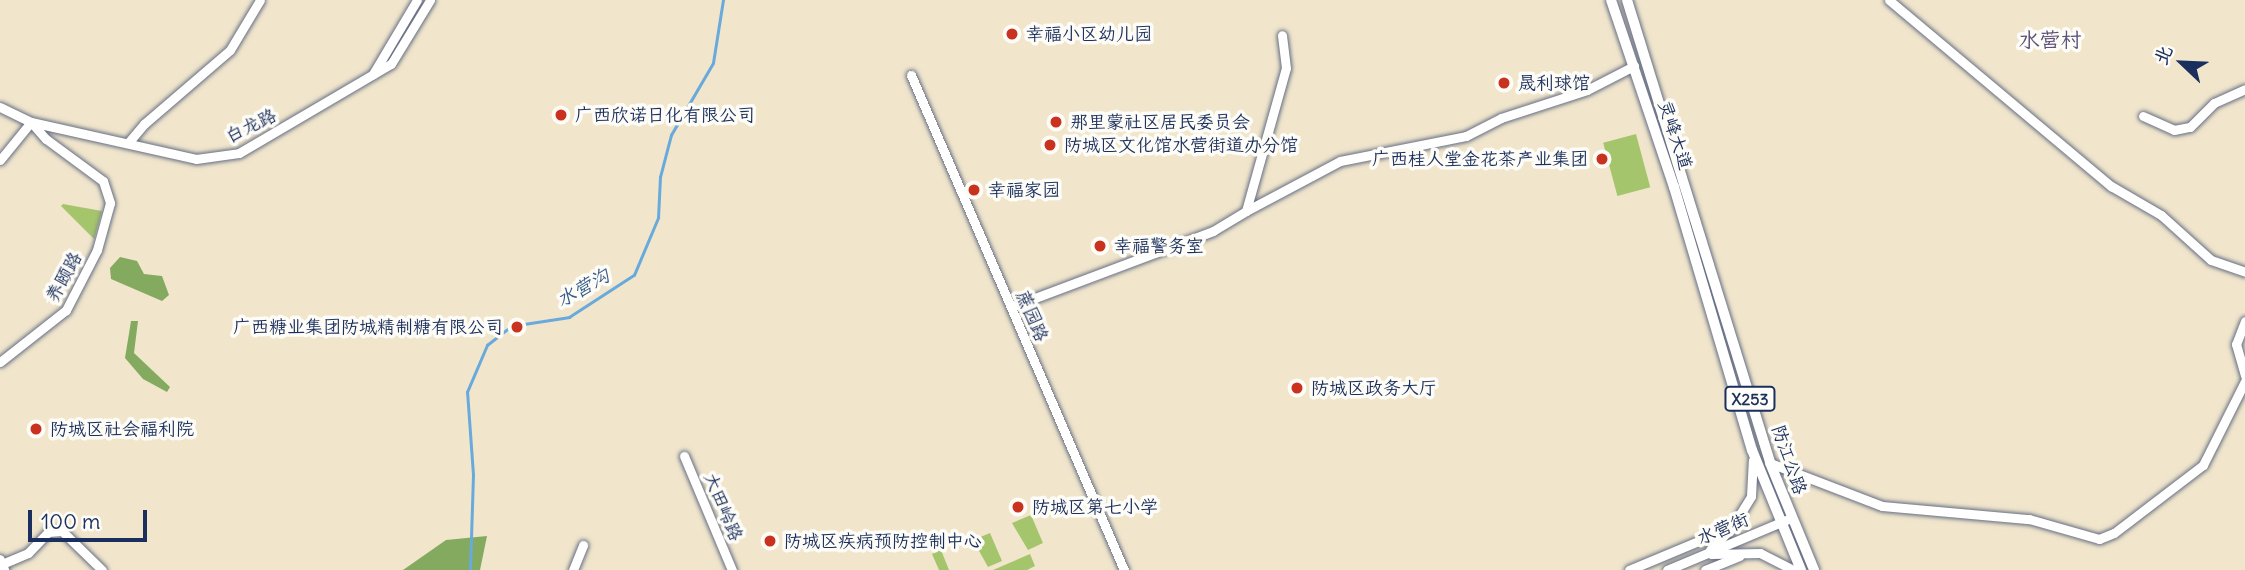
<!DOCTYPE html>
<html>
<head>
<meta charset="utf-8">
<style>
  body { margin:0 }
  #map { position:relative; width:2245px; height:570px; overflow:hidden; background:#f1e6cc; font-family:Delius,"LXGW WenKai TC",sans-serif }
  div>[style] { position:absolute }
  .green>* { inset:0; background:#a5c56d; transform-origin:0 0 }
  .forest>* { inset:0; background:#84aa60 }
  .stream>* { height:2.5px; margin:-1.25px; padding:0 1.25px; transform-origin:1.25px; border-radius:1.25px; background:#69aadd }
  .roads { filter:drop-shadow(0 0 2px #666f84) drop-shadow(0 0 2px #666f84) }
  .minor>* { height:9px; margin:-4.5px; padding:0 4.5px; transform-origin:4.5px; border-radius:4.5px; background:#fff }
  .major>* { height:10px; margin:-5px; padding:0 5px; transform-origin:5px; border-radius:5px; background:#fff }
  .dots>* { width:19px; height:19px; translate:-50% -50%; box-sizing:border-box; border:4px solid #fdfcf7; border-radius:50% }
  span { translate:-50% -50%; white-space:nowrap; text-align:center; line-height:1.15; -webkit-text-stroke:7px #fdfcf7; paint-order:stroke }
  .shield-label span { padding:2px 5px; background:#fdfcf7; border:2px solid; border-radius:5px; -webkit-text-stroke-width:0 }
  .shield-label { font-size:16px; color:#1b2f5e; font-weight:700 }
  .poi-label { font-size:18px; color:#1b2f5e }
  .left { translate:0 -50%; text-align:left }
  .right { translate:-100% -50%; text-align:right }
  .street-label { font-size:18px; color:#1b2f5e }
  .water-label { font-size:19px; color:#365a8a; font-style:italic }
  .quarter-label { font-size:21px; color:#5d5079 }
  .north { position:absolute; left:2147px; top:28px; width:70px; height:70px; -webkit-text-stroke:5px #fdfcf7; paint-order:stroke; rotate:293deg; font-size:19px; font-weight:700; line-height:28px; text-align:center; color:#1b2f5e }
  .north::after { content:''; display:block; margin:auto; width:24px; height:32px; background:#1b2f5e; clip-path:polygon(50% 0,100% 100%,50% 72%,0 100%) }
  .scale { position:absolute; left:28px; top:510px; width:119px; height:32px; box-sizing:border-box; border:4px solid #1b2f5e; border-top:0; padding-left:9px; font-size:21px; line-height:24px; white-space:nowrap; color:#1b2f5e; -webkit-text-stroke:5px #fdfcf7; paint-order:stroke }
</style>
</head>
<body>
<div id="map">
  <div class="green">
    <i style="left:1636px;top:134px;width:55px;height:34px;rotate:75deg"></i>
    <i style="clip-path:polygon(63px 204px,102px 211px,94px 239px,61px 206px)"></i>
    <i style="clip-path:polygon(1031px 515px,1043px 543px,1028px 550px,1012px 523px)"></i>
    <i style="clip-path:polygon(990px 533px,1002px 561px,988px 567px,973px 540px)"></i>
    <i style="clip-path:polygon(941px 550px,949px 570px,939px 570px,932px 554px)"></i>
    <i style="clip-path:polygon(1030px 554px,1035px 566px,1027px 570px,993px 570px)"></i>
  </div>
  <div class="forest">
    <i style="clip-path:polygon(120px 257px,137px 261px,144px 274px,162px 276px,169px 295px,162px 301px,111px 279px,110px 268px)"></i>
    <i style="clip-path:polygon(131px 321px,138px 321px,134px 353px,170px 387px,167px 392px,143px 379px,125px 358px)"></i>
    <i style="clip-path:polygon(487px 536px,480px 570px,403px 570px,446px 540px)"></i>
  </div>
  <div class="stream">
    <i style="left:470px;top:570px;width:95px;rotate:-88.2deg"></i>
    <i style="left:473px;top:475px;width:83px;rotate:-94.1deg"></i>
    <i style="left:467px;top:392px;width:51px;rotate:-66.9deg"></i>
    <i style="left:487px;top:345px;width:31px;rotate:-38deg"></i>
    <i style="left:511px;top:326px;width:59px;rotate:-8.8deg"></i>
    <i style="left:569px;top:317px;width:77px;rotate:-32.9deg"></i>
    <i style="left:634px;top:275px;width:62px;rotate:-67.2deg"></i>
    <i style="left:658px;top:218px;width:41px;rotate:-87.2deg"></i>
    <i style="left:660px;top:177px;width:43px;rotate:-75.3deg"></i>
    <i style="left:671px;top:135px;width:83px;rotate:-59.7deg"></i>
    <i style="left:713px;top:63px;width:64px;rotate:-81deg"></i>
  </div>
  <div class="roads">
    <div class="minor">
      <i style="left:1889px;top:0;width:290px;rotate:40deg"></i>
      <i style="left:2111px;top:186px;width:58px;rotate:30.1deg"></i>
      <i style="left:2161px;top:215px;width:67px;rotate:42deg"></i>
      <i style="left:2211px;top:260px;width:36px;rotate:19deg"></i>
      <i style="left:373px;top:74px;width:86px;rotate:-59.3deg"></i>
      <i style="left:911px;top:75px;width:539px;rotate:66.72deg"></i>
      <i style="left:0;top:107px;width:34px;rotate:26deg"></i>
      <i style="left:31px;top:122px;width:169px;rotate:12.6deg"></i>
      <i style="left:196px;top:159px;width:43px;rotate:-7.9deg"></i>
      <i style="left:239px;top:153px;width:176px;rotate:-30.4deg"></i>
      <i style="left:391px;top:64px;width:75px;rotate:-58.6deg"></i>
      <i style="left:2143px;top:116px;width:34px;rotate:24deg"></i>
      <i style="left:2174px;top:130px;width:16px;rotate:-11deg"></i>
      <i style="left:2190px;top:127px;width:34px;rotate:-45deg"></i>
      <i style="left:2214px;top:103px;width:34px;rotate:-24deg"></i>
      <i style="left:128px;top:143px;width:25px;rotate:-50deg"></i>
      <i style="left:144px;top:124px;width:113px;rotate:-40.7deg"></i>
      <i style="left:230px;top:50px;width:58px;rotate:-59deg"></i>
      <i style="left:0;top:160px;width:49px;rotate:-50.8deg"></i>
      <i style="left:31px;top:122px;width:23px;rotate:49deg"></i>
      <i style="left:46px;top:139px;width:71px;rotate:36.4deg"></i>
      <i style="left:103px;top:181px;width:23px;rotate:72deg"></i>
      <i style="left:110px;top:203px;width:49px;rotate:105.5deg"></i>
      <i style="left:97px;top:250px;width:68px;rotate:117.3deg"></i>
      <i style="left:66px;top:310px;width:84px;rotate:141.8deg"></i>
      <i style="left:1246px;top:211px;width:106px;rotate:-28deg"></i>
      <i style="left:1340px;top:161px;width:128px;rotate:-11.2deg"></i>
      <i style="left:1466px;top:136px;width:39px;rotate:-27deg"></i>
      <i style="left:1501px;top:118px;width:90px;rotate:-18deg"></i>
      <i style="left:1587px;top:90px;width:53px;rotate:-27.1deg"></i>
      <i style="left:1011px;top:307px;width:216px;rotate:-20.6deg"></i>
      <i style="left:1213px;top:231px;width:39px;rotate:-31deg"></i>
      <i style="left:1246px;top:211px;width:148px;rotate:-74.4deg"></i>
      <i style="left:1286px;top:68px;width:33px;rotate:-97deg"></i>
      <i style="left:2245px;top:321px;width:25px;rotate:111deg"></i>
      <i style="left:2236px;top:344px;width:33px;rotate:74deg"></i>
      <i style="left:684px;top:456px;width:124px;rotate:67.2deg"></i>
      <i style="left:1770px;top:463px;width:120px;rotate:21deg"></i>
      <i style="left:1882px;top:506px;width:148px;rotate:5.1deg"></i>
      <i style="left:2029px;top:519px;width:73px;rotate:15.9deg"></i>
      <i style="left:2099px;top:539px;width:16px;rotate:-22deg"></i>
      <i style="left:2114px;top:533px;width:112px;rotate:-37.4deg"></i>
      <i style="left:2203px;top:465px;width:94px;rotate:-63.4deg"></i>
      <i style="left:1710px;top:550px;width:32px;rotate:-46deg"></i>
      <i style="left:1732px;top:527px;width:36px;rotate:-58deg"></i>
      <i style="left:1751px;top:496px;width:36px;rotate:-87deg"></i>
      <i style="left:1711px;top:554px;width:49px;rotate:-1.2deg"></i>
      <i style="left:1760px;top:553px;width:38px;rotate:27deg"></i>
      <i style="left:2px;top:564px;width:28px;rotate:-23deg"></i>
      <i style="left:28px;top:553px;width:29px;rotate:-46deg"></i>
      <i style="left:48px;top:532px;width:14px;rotate:-4deg"></i>
      <i style="left:62px;top:531px;width:56px;rotate:44.3deg"></i>
      <i style="left:573px;top:570px;width:27px;rotate:-68deg"></i>
      <i style="left:1629px;top:570px;width:106px;rotate:-22.7deg"></i>
      <i style="left:1667px;top:570px;width:134px;rotate:-22.8deg"></i>
      <i style="left:1705px;top:570px;width:37px;rotate:-22deg"></i>
    </div>
    <div class="major">
      <i style="left:1611px;top:0;width:197px;rotate:71.4deg"></i>
      <i style="left:1674px;top:187px;width:274px;rotate:73.5deg"></i>
      <i style="left:1752px;top:450px;width:130px;rotate:67.8deg"></i>
      <i style="left:1627px;top:0;width:485px;rotate:72.8deg"></i>
      <i style="left:1770px;top:463px;width:116px;rotate:67.6deg"></i>
      <i style="left:0;top:560px;width:11px;rotate:68deg"></i>
    </div>
  </div>
  <div class="dots">
    <i style="left:1012px;top:34px;background:#c8321e"></i>
    <i style="left:1504px;top:83px;background:#c8321e"></i>
    <i style="left:561px;top:115px;background:#c8321e"></i>
    <i style="left:1056px;top:122px;background:#c8321e"></i>
    <i style="left:1050px;top:145px;background:#c8321e"></i>
    <i style="left:1602px;top:159px;background:#c8321e"></i>
    <i style="left:974px;top:190px;background:#c8321e"></i>
    <i style="left:1100px;top:246px;background:#c8321e"></i>
    <i style="left:517px;top:327px;background:#c8321e"></i>
    <i style="left:1297px;top:388px;background:#c8321e"></i>
    <i style="left:36px;top:429px;background:#c8321e"></i>
    <i style="left:1018px;top:507px;background:#c8321e"></i>
    <i style="left:770px;top:541px;background:#c8321e"></i>
  </div>
  <div class="shield-label">
    <span style="left:1750px;top:399px">X253</span>
  </div>
  <div class="poi-label">
    <span class="left" style="left:1026px;top:34px">幸福小区幼儿园</span>
    <span class="left" style="left:1518px;top:83px">晟利球馆</span>
    <span class="left" style="left:575px;top:115px">广西欣诺日化有限公司</span>
    <span class="left" style="left:1070px;top:122px">那里蒙社区居民委员会</span>
    <span class="left" style="left:1064px;top:145px">防城区文化馆水营街道办分馆</span>
    <span class="right" style="left:1588px;top:159px">广西桂人堂金花茶产业集团</span>
    <span class="left" style="left:988px;top:190px">幸福家园</span>
    <span class="left" style="left:1114px;top:246px">幸福警务室</span>
    <span class="right" style="left:503px;top:327px">广西糖业集团防城精制糖有限公司</span>
    <span class="left" style="left:1311px;top:388px">防城区政务大厅</span>
    <span class="left" style="left:50px;top:429px">防城区社会福利院</span>
    <span class="left" style="left:1032px;top:507px">防城区第七小学</span>
    <span class="left" style="left:784px;top:541px">防城区疾病预防控制中心</span>
  </div>
  <div class="street-label">
    <span style="left:251px;top:126px;rotate:-26deg">白龙路</span>
    <span style="left:1675px;top:135px;rotate:72deg">灵峰大道</span>
    <span style="left:64px;top:277px;rotate:-61deg">养颐路</span>
    <span style="left:1032px;top:316px;rotate:67deg">蔗园路</span>
    <span style="left:1789px;top:460px;rotate:71deg">防江公路</span>
    <span style="left:723px;top:507px;rotate:67deg">大田岭路</span>
    <span style="left:1723px;top:529px;rotate:-23deg">水营街</span>
  </div>
  <div class="water-label">
    <span style="left:583px;top:288px;rotate:-29deg">水营沟</span>
  </div>
  <div class="quarter-label">
    <span style="left:2050px;top:40px">水营村</span>
  </div>
  <div class="north">北</div>
  <div class="scale">100 m</div>
</div>
</body>
</html>
